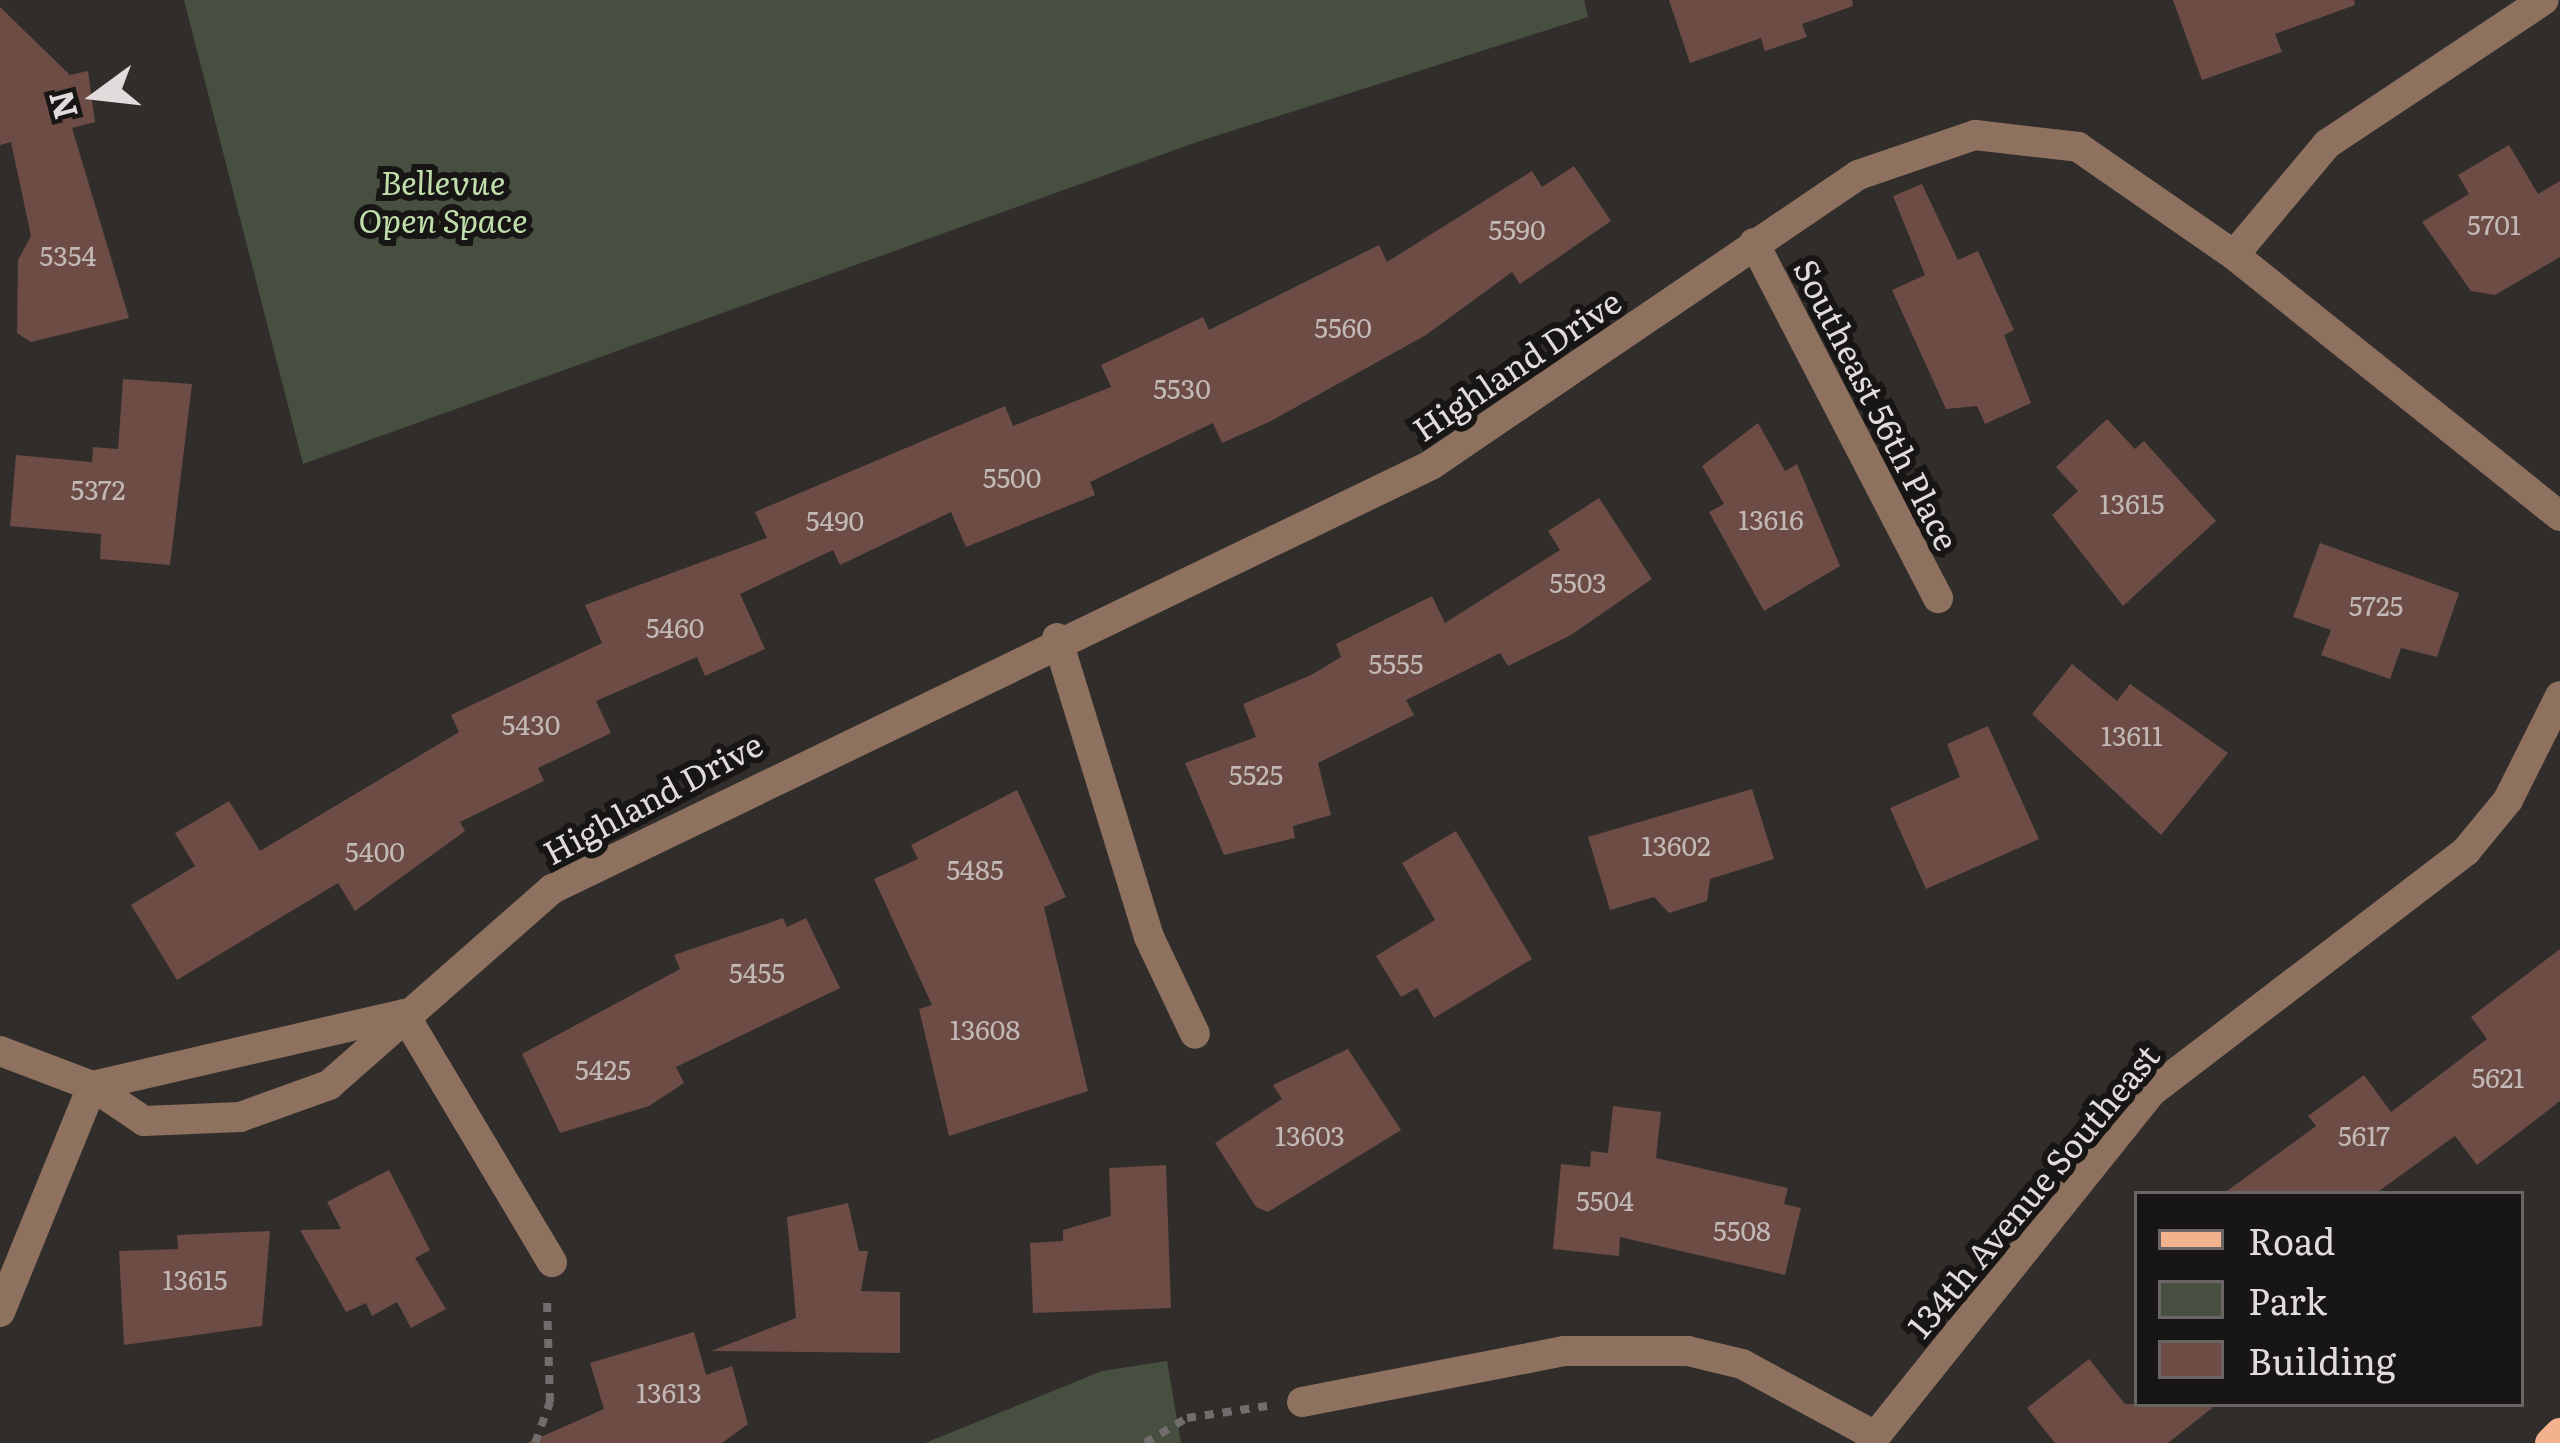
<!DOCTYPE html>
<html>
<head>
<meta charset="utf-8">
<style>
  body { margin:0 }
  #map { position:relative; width:2560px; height:1443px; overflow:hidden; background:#312d2b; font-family:Literata,serif }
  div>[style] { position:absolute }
  .green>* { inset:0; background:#464f40 }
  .building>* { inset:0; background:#6c4c45 }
  .path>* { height:8px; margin-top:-4px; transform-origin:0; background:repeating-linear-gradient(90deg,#716d6c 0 9px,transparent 0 18px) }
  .minor>* { height:30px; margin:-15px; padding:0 15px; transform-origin:15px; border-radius:15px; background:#8f715f }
  .major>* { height:30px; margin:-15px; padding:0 15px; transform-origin:15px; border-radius:15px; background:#f1b28d }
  span { translate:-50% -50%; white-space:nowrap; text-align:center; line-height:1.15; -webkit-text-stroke:12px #181615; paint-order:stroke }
  .number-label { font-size:27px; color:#c2b8b6 }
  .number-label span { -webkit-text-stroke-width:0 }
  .park-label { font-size:33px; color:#c0deab; font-style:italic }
  .street-label { font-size:33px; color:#dfdcdb }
  .legend { position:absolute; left:2134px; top:1191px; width:390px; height:216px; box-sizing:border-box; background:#181615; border:3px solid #686564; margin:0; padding:15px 21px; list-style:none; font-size:36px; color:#dfdcdb }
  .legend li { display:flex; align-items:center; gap:24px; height:60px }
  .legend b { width:60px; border:3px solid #686564 }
  .north { position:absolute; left:36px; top:36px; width:120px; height:120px; -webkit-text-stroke:9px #181615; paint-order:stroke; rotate:255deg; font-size:33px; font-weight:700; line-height:48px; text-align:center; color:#dfdcdb }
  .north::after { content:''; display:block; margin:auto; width:42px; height:54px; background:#dfdcdb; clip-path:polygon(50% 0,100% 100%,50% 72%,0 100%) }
</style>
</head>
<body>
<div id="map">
  <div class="green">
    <i style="clip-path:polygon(184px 0,1584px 0,1588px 17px,1197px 142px,303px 464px)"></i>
    <i style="clip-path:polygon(1167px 1361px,1181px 1443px,925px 1443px,1102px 1371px)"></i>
  </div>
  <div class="building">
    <i style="clip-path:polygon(1669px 0,1852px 0,1853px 6px,1802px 24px,1807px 37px,1765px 51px,1761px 38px,1690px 63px)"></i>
    <i style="clip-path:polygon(2173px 0,2354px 0,2355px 5px,2275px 34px,2282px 52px,2202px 80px)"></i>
    <i style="clip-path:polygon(0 7px,70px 75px,88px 71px,95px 122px,72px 128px,129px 318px,31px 342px,17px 333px,18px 260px,31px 236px,11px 142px,0 145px)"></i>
    <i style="clip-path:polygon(2509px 145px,2538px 194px,2560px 181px,2560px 257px,2495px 295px,2471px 291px,2422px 222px,2469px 194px,2458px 175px)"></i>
    <i style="clip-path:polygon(1574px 166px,1611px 221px,1520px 284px,1512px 272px,1426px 335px,1269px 422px,1222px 443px,1213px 423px,1090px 482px,1095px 495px,966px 547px,951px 512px,840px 565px,833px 550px,740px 594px,765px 649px,705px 676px,697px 657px,596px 701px,611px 733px,538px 768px,544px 781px,460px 822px,465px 831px,355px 911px,338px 883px,177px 980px,131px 905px,195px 866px,175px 833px,229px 801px,260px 851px,459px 732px,451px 715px,602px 643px,585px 605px,767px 538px,755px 512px,1005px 406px,1013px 426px,1111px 387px,1101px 365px,1203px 317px,1209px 330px,1379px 245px,1387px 262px,1532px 171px,1542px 187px)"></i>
    <i style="clip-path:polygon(1922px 184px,1958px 260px,1978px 251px,2014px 330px,2004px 335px,2031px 403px,1985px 424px,1977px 406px,1946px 409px,1892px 290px,1925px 275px,1893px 196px)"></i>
    <i style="clip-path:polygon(123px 379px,192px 384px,170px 565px,100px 559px,101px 534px,10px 526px,16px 455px,92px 462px,93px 447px,118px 449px)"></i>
    <i style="clip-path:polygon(2107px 419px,2135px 449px,2144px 441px,2216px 521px,2123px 606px,2052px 515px,2078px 491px,2056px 467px)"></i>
    <i style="clip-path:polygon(1758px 423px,1785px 471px,1797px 464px,1840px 566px,1764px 611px,1709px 512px,1724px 504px,1702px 466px)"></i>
    <i style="clip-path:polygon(1599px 498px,1652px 579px,1571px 635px,1508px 666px,1500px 653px,1406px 700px,1414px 715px,1318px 763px,1331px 815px,1293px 826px,1295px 838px,1224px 855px,1185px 763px,1256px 737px,1243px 704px,1311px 675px,1341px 657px,1336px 644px,1432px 596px,1445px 623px,1560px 550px,1548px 531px)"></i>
    <i style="clip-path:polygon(2320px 543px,2459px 593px,2437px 657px,2401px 648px,2390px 679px,2321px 655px,2331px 630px,2293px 617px)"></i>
    <i style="clip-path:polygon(2072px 664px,2117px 701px,2130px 684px,2228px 753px,2161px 835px,2032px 714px)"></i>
    <i style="clip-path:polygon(1988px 726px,2039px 839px,1926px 889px,1890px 808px,1960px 777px,1947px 744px)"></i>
    <i style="clip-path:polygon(1752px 789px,1774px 859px,1710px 879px,1707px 901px,1669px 913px,1654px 897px,1610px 910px,1588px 837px)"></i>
    <i style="clip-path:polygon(1017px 790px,1066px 897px,1044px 907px,1088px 1091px,949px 1136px,919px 1009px,932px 1005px,874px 879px,918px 859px,911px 845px)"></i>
    <i style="clip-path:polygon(1456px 831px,1532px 959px,1434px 1018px,1417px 988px,1401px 997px,1376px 956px,1435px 920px,1402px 863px)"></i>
    <i style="clip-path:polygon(783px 918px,787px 927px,806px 918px,840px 988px,676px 1067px,684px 1083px,649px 1106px,560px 1133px,522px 1054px,680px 969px,674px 955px)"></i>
    <i style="clip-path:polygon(2560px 949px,2560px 1101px,2477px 1165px,2455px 1136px,2375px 1194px,2223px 1194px,2316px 1126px,2308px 1116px,2364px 1075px,2391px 1112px,2487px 1039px,2471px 1017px)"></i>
    <i style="clip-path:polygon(1348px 1049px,1401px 1130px,1268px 1212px,1256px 1207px,1215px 1143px,1282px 1099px,1273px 1085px)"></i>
    <i style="clip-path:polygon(1613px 1106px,1661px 1112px,1656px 1158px,1788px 1188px,1784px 1204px,1801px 1208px,1785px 1275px,1620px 1237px,1619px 1256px,1553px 1249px,1561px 1164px,1590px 1167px,1591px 1151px,1608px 1153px)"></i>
    <i style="clip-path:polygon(1166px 1165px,1171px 1308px,1033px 1313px,1030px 1243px,1063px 1241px,1063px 1230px,1111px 1216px,1109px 1168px)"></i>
    <i style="clip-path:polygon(389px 1170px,430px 1250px,415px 1258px,446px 1309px,411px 1328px,397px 1302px,372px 1316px,366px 1303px,346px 1312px,300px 1230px,341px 1229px,327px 1202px)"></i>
    <i style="clip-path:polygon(848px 1203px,859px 1251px,868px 1251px,861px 1291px,900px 1292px,900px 1353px,711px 1351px,796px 1318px,787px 1217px)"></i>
    <i style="clip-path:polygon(270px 1231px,262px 1326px,124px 1345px,119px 1251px,178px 1249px,177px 1235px)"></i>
    <i style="clip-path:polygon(694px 1332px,706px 1375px,732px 1366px,748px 1424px,722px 1443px,527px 1443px,604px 1409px,590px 1363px)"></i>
    <i style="clip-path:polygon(2089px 1359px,2125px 1404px,2217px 1404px,2168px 1443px,2055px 1443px,2027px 1408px)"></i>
  </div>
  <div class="path">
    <i style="left:535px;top:1443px;width:44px;rotate:-69.9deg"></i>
    <i style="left:550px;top:1402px;width:104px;rotate:-91.7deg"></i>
    <i style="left:1145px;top:1443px;width:49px;rotate:-30.8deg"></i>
    <i style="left:1187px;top:1418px;width:81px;rotate:-8.5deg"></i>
  </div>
  <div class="minor">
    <i style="left:1754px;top:243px;width:400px;rotate:62.6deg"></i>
    <i style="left:2234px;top:255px;width:145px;rotate:-50deg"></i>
    <i style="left:2327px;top:144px;width:260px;rotate:-33.6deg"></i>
    <i style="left:1057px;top:638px;width:313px;rotate:72.9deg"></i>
    <i style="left:1149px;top:937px;width:107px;rotate:64.6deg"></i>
    <i style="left:404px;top:1014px;width:289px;rotate:59.2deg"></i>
    <i style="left:0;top:1051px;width:98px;rotate:20.8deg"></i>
    <i style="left:92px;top:1086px;width:63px;rotate:33.9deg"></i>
    <i style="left:144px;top:1121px;width:96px;rotate:-2.4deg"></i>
    <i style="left:240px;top:1117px;width:95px;rotate:-19.8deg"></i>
    <i style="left:329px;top:1085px;width:297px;rotate:-41.3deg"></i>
    <i style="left:552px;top:889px;width:976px;rotate:-25.75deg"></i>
    <i style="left:1431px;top:465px;width:516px;rotate:-34.18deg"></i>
    <i style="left:1858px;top:175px;width:124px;rotate:-18.9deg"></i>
    <i style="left:1975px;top:135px;width:104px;rotate:6.6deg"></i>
    <i style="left:2078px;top:147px;width:190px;rotate:34.7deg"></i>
    <i style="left:2234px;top:255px;width:418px;rotate:38.7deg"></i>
    <i style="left:92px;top:1086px;width:320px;rotate:-13deg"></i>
    <i style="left:0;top:1312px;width:244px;rotate:-67.8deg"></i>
    <i style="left:1302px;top:1402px;width:267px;rotate:-11deg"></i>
    <i style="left:1564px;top:1351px;width:124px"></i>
    <i style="left:1688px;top:1351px;width:56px;rotate:13.5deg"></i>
    <i style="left:1742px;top:1364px;width:151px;rotate:28.4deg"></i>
    <i style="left:1870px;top:1443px;width:450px;rotate:-51.3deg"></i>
    <i style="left:2151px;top:1092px;width:397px;rotate:-37.4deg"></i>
    <i style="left:2466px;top:851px;width:66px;rotate:-50.5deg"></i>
    <i style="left:2508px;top:800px;width:116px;rotate:-63.4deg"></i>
  </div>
  <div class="major">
    <i style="left:2550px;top:1443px;width:14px;rotate:-45deg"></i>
  </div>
  <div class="number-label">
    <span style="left:2494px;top:224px">5701</span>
    <span style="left:1517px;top:229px">5590</span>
    <span style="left:68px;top:255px">5354</span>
    <span style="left:1343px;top:327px">5560</span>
    <span style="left:1182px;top:388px">5530</span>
    <span style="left:1012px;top:477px">5500</span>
    <span style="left:98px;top:489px">5372</span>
    <span style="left:2132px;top:503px">13615</span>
    <span style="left:1771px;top:519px">13616</span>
    <span style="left:835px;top:520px">5490</span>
    <span style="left:1578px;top:582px">5503</span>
    <span style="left:2376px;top:605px">5725</span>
    <span style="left:675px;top:627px">5460</span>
    <span style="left:1396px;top:663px">5555</span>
    <span style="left:531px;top:724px">5430</span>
    <span style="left:2132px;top:735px">13611</span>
    <span style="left:1256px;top:774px">5525</span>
    <span style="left:1676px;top:845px">13602</span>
    <span style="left:375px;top:851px">5400</span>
    <span style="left:975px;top:869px">5485</span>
    <span style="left:757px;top:972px">5455</span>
    <span style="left:985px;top:1029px">13608</span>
    <span style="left:603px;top:1069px">5425</span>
    <span style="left:2498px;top:1077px">5621</span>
    <span style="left:1310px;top:1135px">13603</span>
    <span style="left:2364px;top:1135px">5617</span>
    <span style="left:1605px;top:1200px">5504</span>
    <span style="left:1742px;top:1230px">5508</span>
    <span style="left:195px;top:1279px">13615</span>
    <span style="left:669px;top:1392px">13613</span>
  </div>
  <div class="park-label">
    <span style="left:443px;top:200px">Bellevue<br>Open Space</span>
  </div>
  <div class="street-label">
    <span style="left:1516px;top:364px;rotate:-34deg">Highland Drive</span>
    <span style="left:1878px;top:404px;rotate:63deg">Southeast 56th Place</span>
    <span style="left:652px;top:797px;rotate:-28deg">Highland Drive</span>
    <span style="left:2032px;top:1190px;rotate:-50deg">134th Avenue Southeast</span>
  </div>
  <ul class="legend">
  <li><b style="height:15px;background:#f1b28d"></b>Road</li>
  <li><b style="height:33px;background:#464f40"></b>Park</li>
  <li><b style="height:33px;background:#6c4c45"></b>Building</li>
  </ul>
  <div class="north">N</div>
</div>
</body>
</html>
